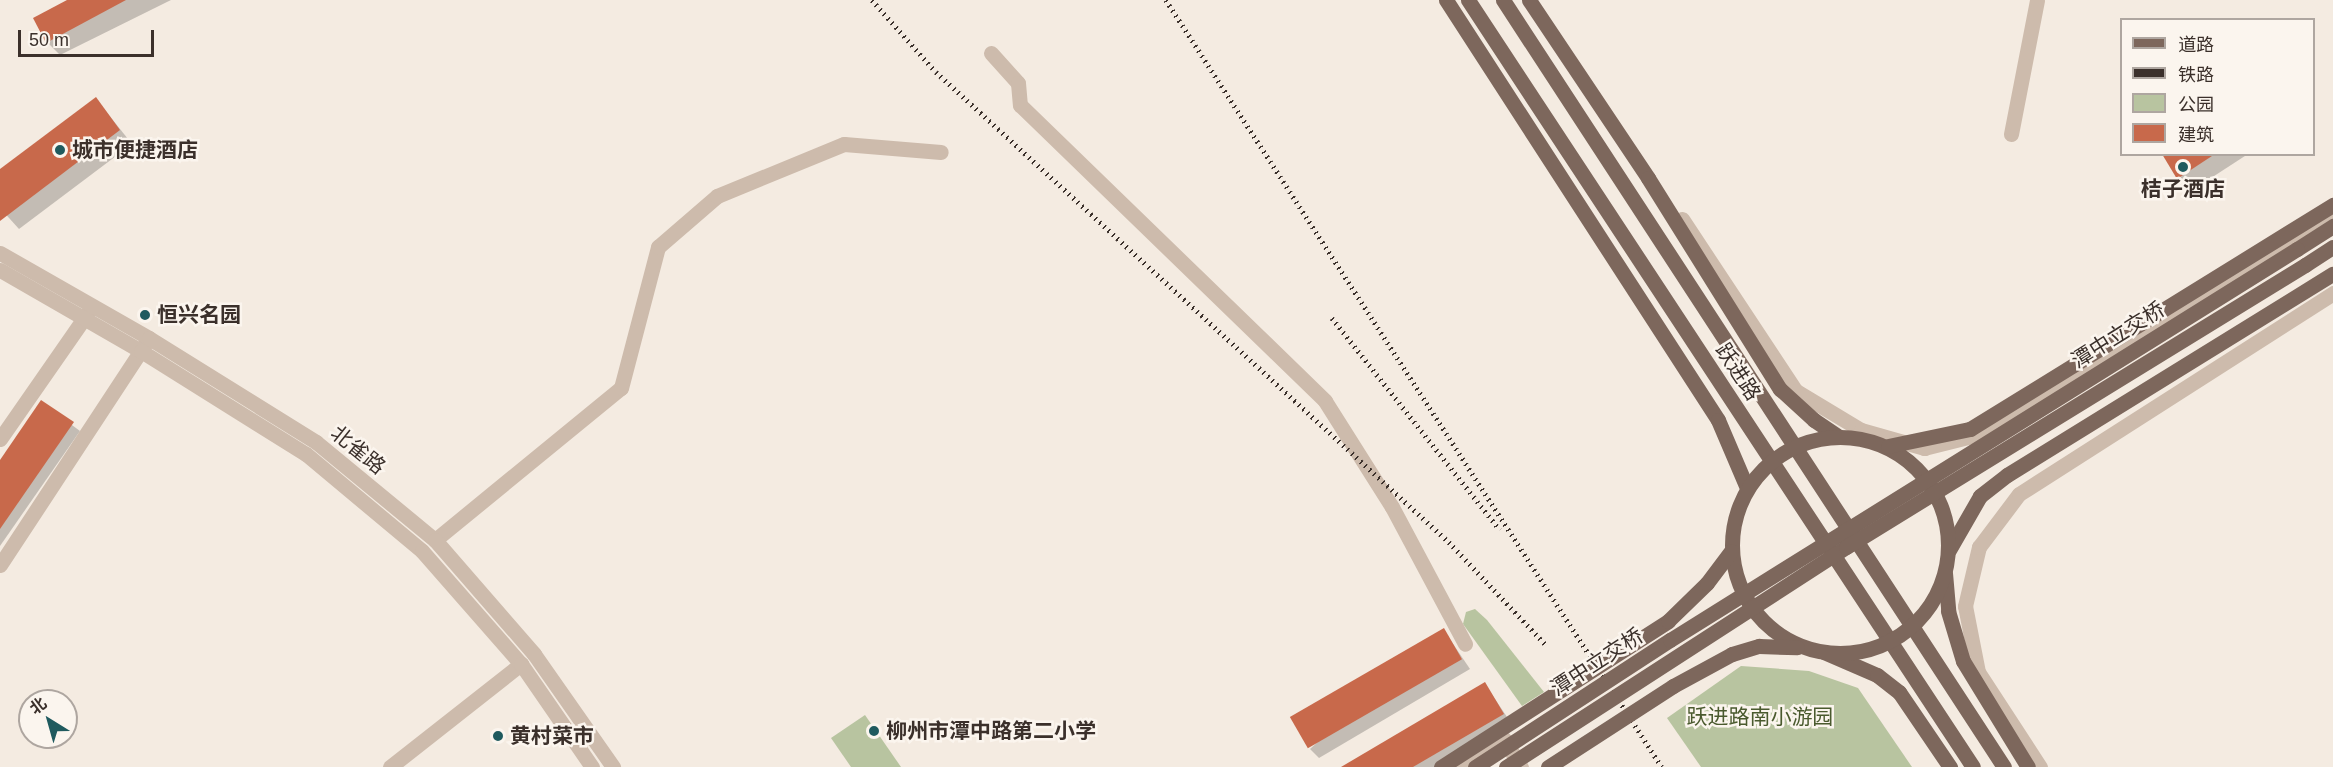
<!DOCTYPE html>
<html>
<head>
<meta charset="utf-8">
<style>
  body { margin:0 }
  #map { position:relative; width:2333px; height:767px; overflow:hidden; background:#f4ebe1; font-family:Arial,"Noto Sans SC",sans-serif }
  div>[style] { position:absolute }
  .green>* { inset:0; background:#b8c4a0 }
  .shadow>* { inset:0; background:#0003 }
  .building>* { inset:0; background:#c8694b; transform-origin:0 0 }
  .minor>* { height:15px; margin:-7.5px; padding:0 7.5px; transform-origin:7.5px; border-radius:7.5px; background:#cdbbac }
  .tertiary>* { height:15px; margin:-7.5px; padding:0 7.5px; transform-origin:7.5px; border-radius:7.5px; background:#cdbbac }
  .primary>* { height:15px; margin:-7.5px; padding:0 7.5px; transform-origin:7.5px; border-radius:7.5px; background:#7d675c }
  .rail>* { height:4.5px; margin-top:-2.25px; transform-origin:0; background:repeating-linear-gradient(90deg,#3b302b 0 1.5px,transparent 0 6px) }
  .primary-bridge>* { height:15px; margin:-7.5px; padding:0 7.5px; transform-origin:7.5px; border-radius:7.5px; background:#7d675c }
  .primary-bridge>.ring { margin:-7.5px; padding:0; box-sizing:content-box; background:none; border:15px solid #7d675c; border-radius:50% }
  .dots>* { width:16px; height:16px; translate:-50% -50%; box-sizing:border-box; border:3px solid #fbf5ee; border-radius:50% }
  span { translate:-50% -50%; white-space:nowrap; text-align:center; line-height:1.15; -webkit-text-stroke:5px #fbf5ee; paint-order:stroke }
  .poi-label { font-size:21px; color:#3b302b; font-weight:700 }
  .left { translate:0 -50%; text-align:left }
  .street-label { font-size:21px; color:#3b302b }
  .park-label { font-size:21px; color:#4a5a2e }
  .legend { position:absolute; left:2120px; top:18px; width:195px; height:138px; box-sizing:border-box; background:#fbf5ee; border:2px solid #aea6a0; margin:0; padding:8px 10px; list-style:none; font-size:18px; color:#3b302b }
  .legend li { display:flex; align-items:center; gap:12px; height:30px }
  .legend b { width:30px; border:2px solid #aea6a0 }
  .north { position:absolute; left:18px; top:689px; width:60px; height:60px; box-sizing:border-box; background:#fbf5ee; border:2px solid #aea6a0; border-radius:50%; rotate:323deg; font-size:16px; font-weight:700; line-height:24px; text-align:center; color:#3b302b }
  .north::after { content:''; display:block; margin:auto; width:21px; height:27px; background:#1f5a5e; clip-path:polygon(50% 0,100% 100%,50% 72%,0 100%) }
  .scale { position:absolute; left:18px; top:30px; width:136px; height:27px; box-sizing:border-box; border:3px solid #3b302b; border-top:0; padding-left:8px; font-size:18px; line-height:21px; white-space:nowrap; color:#3b302b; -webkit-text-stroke:4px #fbf5ee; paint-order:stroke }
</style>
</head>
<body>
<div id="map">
  <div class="green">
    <i style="clip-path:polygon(1475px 609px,1487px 620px,1544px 692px,1522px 706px,1463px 624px,1466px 612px)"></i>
    <i style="clip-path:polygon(1741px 666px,1809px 671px,1858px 688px,1912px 767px,1701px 767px,1667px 718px)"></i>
    <i style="clip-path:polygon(865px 715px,901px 767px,851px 767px,831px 738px)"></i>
  </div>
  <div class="shadow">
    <i style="clip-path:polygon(73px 0,171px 0,60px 55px,47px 42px)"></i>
    <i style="clip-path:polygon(96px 99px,132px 144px,19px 229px,0 208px,0 171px)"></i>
    <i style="clip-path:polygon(2163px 154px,2248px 154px,2191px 191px)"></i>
    <i style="clip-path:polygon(41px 402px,80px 431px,0 546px,0 464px)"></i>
    <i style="clip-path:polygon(1443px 629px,1470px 669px,1319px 758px,1310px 749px)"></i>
    <i style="clip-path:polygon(1485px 684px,1511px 723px,1437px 767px,1344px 767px)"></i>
  </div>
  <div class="building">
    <i style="clip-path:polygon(67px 0,126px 0,46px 43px,33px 18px)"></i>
    <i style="clip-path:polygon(96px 97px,120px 130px,0 221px,0 169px)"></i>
    <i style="clip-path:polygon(2162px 154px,2215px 154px,2177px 179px)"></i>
    <i style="clip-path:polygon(41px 400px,74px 422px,0 529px,0 460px)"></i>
    <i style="left:1444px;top:628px;width:36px;height:178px;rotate:60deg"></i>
    <i style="clip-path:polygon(1485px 682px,1504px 714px,1413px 767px,1341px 767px)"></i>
  </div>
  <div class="minor">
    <i style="left:991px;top:53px;width:40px;rotate:48deg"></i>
    <i style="left:1018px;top:83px;width:22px;rotate:85deg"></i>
    <i style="left:1020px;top:105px;width:425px;rotate:44.1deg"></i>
    <i style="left:1325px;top:401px;width:125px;rotate:57.7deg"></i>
    <i style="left:1392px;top:507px;width:155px;rotate:61.9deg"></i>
    <i style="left:2011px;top:134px;width:136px;rotate:-79deg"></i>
    <i style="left:0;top:439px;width:160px;rotate:-55.2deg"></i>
    <i style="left:435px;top:540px;width:240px;rotate:-39.3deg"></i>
    <i style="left:621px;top:388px;width:146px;rotate:-75.3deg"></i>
    <i style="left:658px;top:247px;width:78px;rotate:-40.8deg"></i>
    <i style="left:717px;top:196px;width:137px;rotate:-22.3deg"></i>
    <i style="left:844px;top:144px;width:97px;rotate:4.7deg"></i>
    <i style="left:0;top:565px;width:268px;rotate:-56.7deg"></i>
    <i style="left:390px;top:767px;width:167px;rotate:-38.2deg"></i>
    <i style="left:1459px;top:767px;width:53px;rotate:-31.9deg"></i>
    <i style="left:1504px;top:739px;width:33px;rotate:59deg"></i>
  </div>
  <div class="tertiary">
    <i style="left:1682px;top:219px;width:206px;rotate:56.5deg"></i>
    <i style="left:1796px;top:391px;width:76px;rotate:31deg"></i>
    <i style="left:1861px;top:430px;width:66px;rotate:15.9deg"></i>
    <i style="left:1924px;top:448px;width:66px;rotate:-14deg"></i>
    <i style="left:1988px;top:432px;width:408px;rotate:-32.3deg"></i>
    <i style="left:0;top:253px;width:172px;rotate:29.7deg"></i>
    <i style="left:149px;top:338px;width:197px;rotate:31.9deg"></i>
    <i style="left:316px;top:442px;width:154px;rotate:39.5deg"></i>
    <i style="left:435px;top:540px;width:151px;rotate:49deg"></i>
    <i style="left:534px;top:654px;width:138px;rotate:55deg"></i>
    <i style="left:0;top:270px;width:163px;rotate:29.9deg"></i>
    <i style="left:141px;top:351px;width:195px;rotate:32deg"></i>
    <i style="left:306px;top:454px;width:151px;rotate:39.9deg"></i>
    <i style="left:422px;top:551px;width:150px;rotate:48.8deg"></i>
    <i style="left:521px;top:664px;width:125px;rotate:55.4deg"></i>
    <i style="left:2040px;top:767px;width:113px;rotate:-123.1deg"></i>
    <i style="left:1978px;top:672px;width:67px;rotate:-101.1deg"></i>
    <i style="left:1965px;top:606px;width:61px;rotate:-76.7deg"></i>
    <i style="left:1979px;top:547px;width:66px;rotate:-53deg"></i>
    <i style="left:2019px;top:494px;width:373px;rotate:-32.6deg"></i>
  </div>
  <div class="primary">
    <i style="left:1446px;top:0;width:500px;rotate:57.07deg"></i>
    <i style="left:1718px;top:420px;width:74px;rotate:66.9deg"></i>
    <i style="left:1468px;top:0;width:918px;rotate:56.64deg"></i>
    <i style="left:1503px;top:0;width:916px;rotate:56.85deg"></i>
    <i style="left:1529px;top:0;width:214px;rotate:56.2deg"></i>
    <i style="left:1648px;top:178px;width:249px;rotate:58deg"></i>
    <i style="left:1780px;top:389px;width:46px;rotate:42.4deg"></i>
    <i style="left:1814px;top:420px;width:29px;rotate:34deg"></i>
    <i style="left:2297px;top:249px;width:43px;rotate:-32.6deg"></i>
    <i style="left:2305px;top:265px;width:33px;rotate:-33deg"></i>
    <i style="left:1949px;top:550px;width:62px;rotate:-60.1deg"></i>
    <i style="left:1980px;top:496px;width:34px;rotate:-38deg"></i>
    <i style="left:2007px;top:475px;width:383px;rotate:-31.7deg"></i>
    <i style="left:1945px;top:573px;width:38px;rotate:85deg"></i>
    <i style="left:1948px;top:611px;width:52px;rotate:73.3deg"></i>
    <i style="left:1963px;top:661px;width:124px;rotate:58.5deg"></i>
    <i style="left:1824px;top:652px;width:58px;rotate:23.5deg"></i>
    <i style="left:1877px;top:675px;width:28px;rotate:38deg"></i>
    <i style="left:1899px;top:692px;width:91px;rotate:55.8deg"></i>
  </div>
  <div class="rail">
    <i style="left:872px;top:0;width:96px;rotate:48.4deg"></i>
    <i style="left:936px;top:72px;width:696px;rotate:42.5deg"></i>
    <i style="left:1449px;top:542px;width:141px;rotate:46.7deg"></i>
    <i style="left:1166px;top:0;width:913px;rotate:57.11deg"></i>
    <i style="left:1332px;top:318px;width:270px;rotate:51.6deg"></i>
  </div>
  <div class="primary-bridge">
    <i class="ring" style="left:1732px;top:437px;width:201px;height:201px"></i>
    <i style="left:1888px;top:446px;width:84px;rotate:-11.7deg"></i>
    <i style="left:1970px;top:429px;width:427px;rotate:-31.7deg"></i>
    <i style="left:1441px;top:767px;width:270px;rotate:-32.7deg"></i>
    <i style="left:1668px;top:621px;width:54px;rotate:-44.3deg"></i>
    <i style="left:1707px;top:583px;width:40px;rotate:-53deg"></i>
    <i style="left:1475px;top:767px;width:233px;rotate:-33.1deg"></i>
    <i style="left:1670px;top:640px;width:739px;rotate:-31.95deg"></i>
    <i style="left:1506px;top:767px;width:405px;rotate:-32.9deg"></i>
    <i style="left:1846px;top:547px;width:539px;rotate:-31.57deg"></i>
    <i style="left:1548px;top:767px;width:149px;rotate:-32.9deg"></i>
    <i style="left:1673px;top:686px;width:67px;rotate:-28.5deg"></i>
    <i style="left:1732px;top:654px;width:28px;rotate:-17deg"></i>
    <i style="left:1759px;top:646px;width:38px;rotate:2deg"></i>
  </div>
  <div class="dots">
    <i style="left:60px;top:150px;background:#1f5a5e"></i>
    <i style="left:2183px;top:167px;background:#1f5a5e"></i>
    <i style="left:145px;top:315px;background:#1f5a5e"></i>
    <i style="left:874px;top:731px;background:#1f5a5e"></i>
    <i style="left:498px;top:736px;background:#1f5a5e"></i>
  </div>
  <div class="poi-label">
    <span class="left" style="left:72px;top:150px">城市便捷酒店</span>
    <span style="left:2183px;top:189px">桔子酒店</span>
    <span class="left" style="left:157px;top:315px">恒兴名园</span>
    <span class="left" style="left:886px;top:731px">柳州市潭中路第二小学</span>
    <span class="left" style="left:510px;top:736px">黄村菜市</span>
  </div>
  <div class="street-label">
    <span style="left:2118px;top:335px;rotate:-32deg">潭中立交桥</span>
    <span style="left:1738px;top:372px;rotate:57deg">跃进路</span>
    <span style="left:358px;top:450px;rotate:39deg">北雀路</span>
    <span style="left:1597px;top:662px;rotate:-33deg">潭中立交桥</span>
  </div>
  <div class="park-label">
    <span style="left:1760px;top:717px">跃进路南小游园</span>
  </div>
  <ul class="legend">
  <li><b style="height:8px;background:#7d675c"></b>道路</li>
  <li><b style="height:8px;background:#3b302b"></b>铁路</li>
  <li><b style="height:16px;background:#b8c4a0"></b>公园</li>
  <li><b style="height:16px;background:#c8694b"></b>建筑</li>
  </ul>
  <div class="north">北</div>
  <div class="scale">50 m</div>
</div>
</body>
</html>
